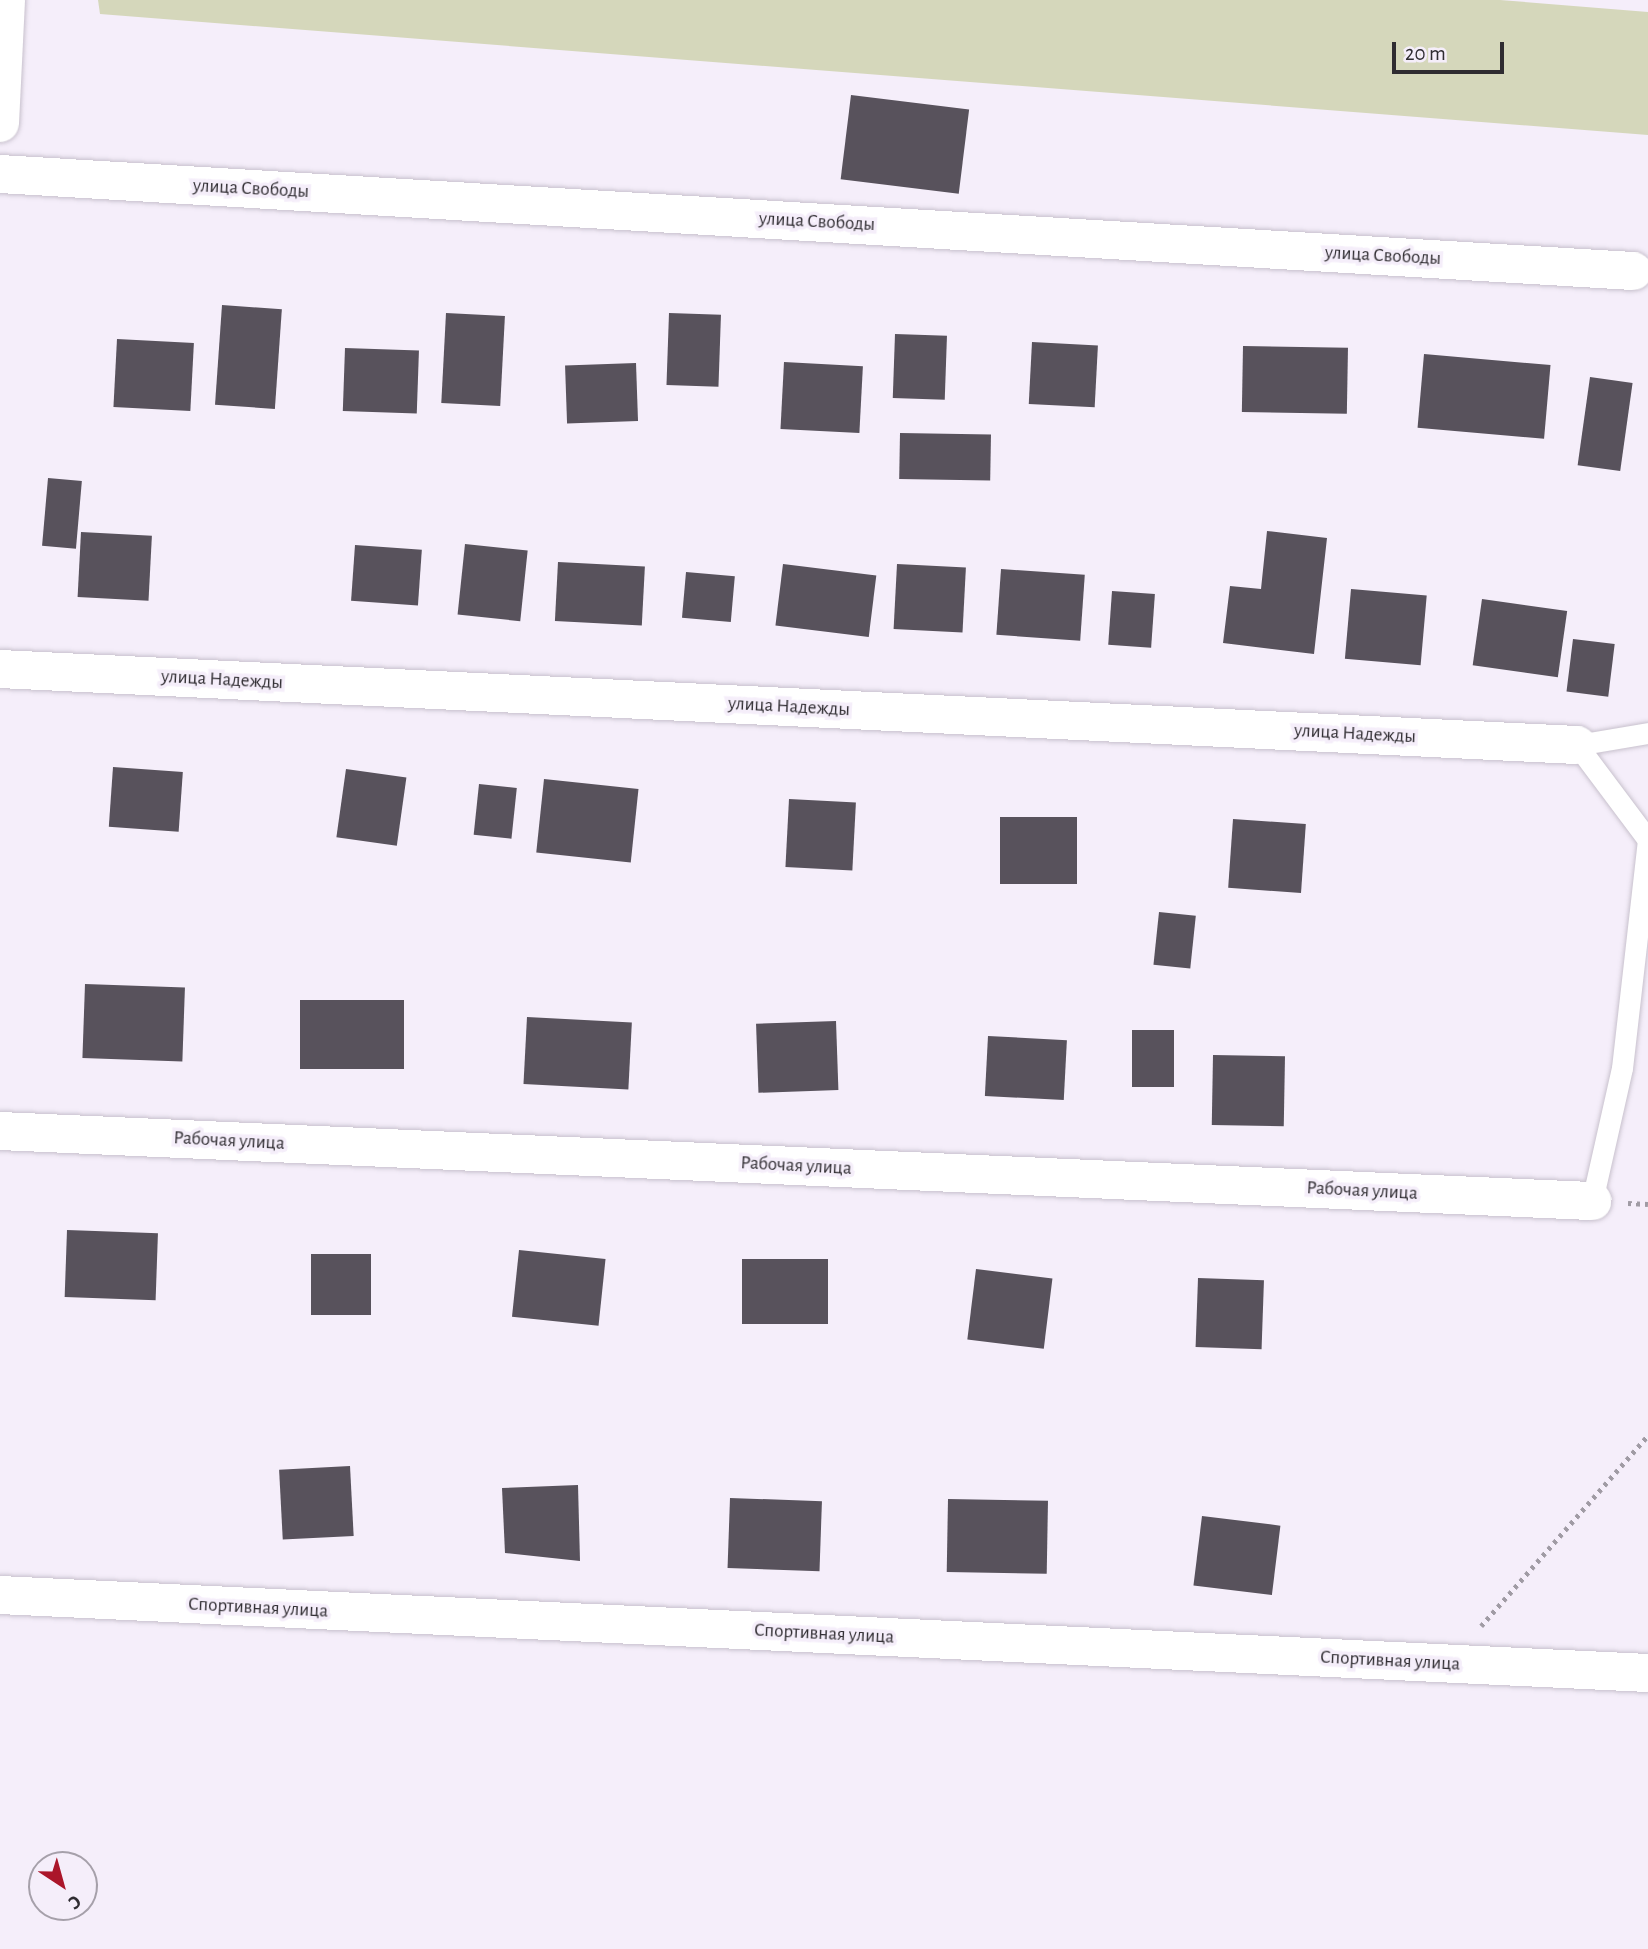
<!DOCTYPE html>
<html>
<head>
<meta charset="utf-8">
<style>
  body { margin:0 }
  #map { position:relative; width:1648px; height:1949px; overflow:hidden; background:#f5eefa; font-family:"Alegreya Sans",sans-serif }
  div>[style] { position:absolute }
  .green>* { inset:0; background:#d5d7bb }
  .building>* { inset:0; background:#58525c; transform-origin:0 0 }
  .path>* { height:4.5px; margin-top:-2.25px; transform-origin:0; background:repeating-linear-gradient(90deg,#a09ba4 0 3.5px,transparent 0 8.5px) }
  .roads { filter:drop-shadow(0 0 2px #c8c1cd) drop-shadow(0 0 2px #c8c1cd) }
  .lane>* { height:21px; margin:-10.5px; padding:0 10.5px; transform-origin:10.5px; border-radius:10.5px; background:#fff }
  .street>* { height:38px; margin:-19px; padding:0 19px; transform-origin:19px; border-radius:19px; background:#fff }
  span { translate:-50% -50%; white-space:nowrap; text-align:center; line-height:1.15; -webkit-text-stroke:7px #f5eefa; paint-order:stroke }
  .street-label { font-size:19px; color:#2f2c31 }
  .north { position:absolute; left:28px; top:1851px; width:70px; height:70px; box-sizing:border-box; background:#f5eefa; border:2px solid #a6a0aa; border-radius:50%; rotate:144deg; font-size:19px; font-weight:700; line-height:28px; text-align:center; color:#2f2c31 }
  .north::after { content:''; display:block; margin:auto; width:24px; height:32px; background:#ab162a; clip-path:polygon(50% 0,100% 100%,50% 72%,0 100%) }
  .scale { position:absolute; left:1392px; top:42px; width:112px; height:32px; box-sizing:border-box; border:4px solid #2f2c31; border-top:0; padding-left:9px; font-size:21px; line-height:24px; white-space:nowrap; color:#2f2c31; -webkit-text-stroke:5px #f5eefa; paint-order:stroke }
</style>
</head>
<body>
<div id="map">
  <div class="green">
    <i style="clip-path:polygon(98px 0,1500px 0,1648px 12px,1648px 135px,100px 14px)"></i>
  </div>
  <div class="building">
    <i style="left:851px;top:95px;width:119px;height:85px;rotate:7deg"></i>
    <i style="left:222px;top:305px;width:60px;height:100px;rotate:4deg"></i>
    <i style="left:446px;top:313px;width:59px;height:90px;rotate:3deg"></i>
    <i style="left:669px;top:313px;width:52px;height:72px;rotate:2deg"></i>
    <i style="left:895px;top:334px;width:52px;height:64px;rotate:2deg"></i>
    <i style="left:117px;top:339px;width:77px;height:68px;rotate:3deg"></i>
    <i style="left:1032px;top:342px;width:66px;height:62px;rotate:3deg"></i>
    <i style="left:1243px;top:346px;width:105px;height:66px;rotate:1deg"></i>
    <i style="left:345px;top:348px;width:74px;height:63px;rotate:2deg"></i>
    <i style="left:1424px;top:354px;width:127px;height:74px;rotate:5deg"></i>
    <i style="left:784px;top:362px;width:79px;height:67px;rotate:3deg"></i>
    <i style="left:636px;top:363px;width:58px;height:71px;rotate:88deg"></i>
    <i style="left:1590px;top:377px;width:43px;height:89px;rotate:8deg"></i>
    <i style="left:900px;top:433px;width:91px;height:46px;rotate:1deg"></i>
    <i style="left:48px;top:478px;width:34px;height:68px;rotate:5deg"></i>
    <i style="clip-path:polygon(1267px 531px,1327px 538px,1314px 654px,1223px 643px,1230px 586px,1261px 589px)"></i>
    <i style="left:81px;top:532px;width:71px;height:65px;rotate:3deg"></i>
    <i style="left:465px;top:544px;width:63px;height:71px;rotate:6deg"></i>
    <i style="left:355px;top:545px;width:67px;height:56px;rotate:4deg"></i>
    <i style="left:558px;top:562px;width:87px;height:59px;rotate:3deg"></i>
    <i style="left:783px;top:564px;width:94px;height:62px;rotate:7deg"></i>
    <i style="left:897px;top:564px;width:69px;height:65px;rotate:3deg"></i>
    <i style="left:1001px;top:569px;width:84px;height:66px;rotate:4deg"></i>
    <i style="left:686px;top:572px;width:49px;height:46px;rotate:5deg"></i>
    <i style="left:1351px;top:589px;width:76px;height:70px;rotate:5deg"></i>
    <i style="left:1112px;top:591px;width:43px;height:54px;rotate:4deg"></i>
    <i style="left:1482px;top:599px;width:86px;height:67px;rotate:8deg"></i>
    <i style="left:1573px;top:639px;width:42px;height:53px;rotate:7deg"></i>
    <i style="left:113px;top:767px;width:70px;height:60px;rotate:4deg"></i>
    <i style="left:346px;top:769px;width:61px;height:69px;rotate:8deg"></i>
    <i style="left:544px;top:779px;width:95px;height:74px;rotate:6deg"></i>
    <i style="left:479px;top:784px;width:38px;height:51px;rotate:6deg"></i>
    <i style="left:789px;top:799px;width:67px;height:68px;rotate:3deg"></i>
    <i style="left:1077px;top:817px;width:67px;height:77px;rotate:90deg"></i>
    <i style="left:1233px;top:819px;width:73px;height:69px;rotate:4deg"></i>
    <i style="left:1159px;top:912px;width:37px;height:53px;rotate:6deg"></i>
    <i style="left:85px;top:984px;width:100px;height:74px;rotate:2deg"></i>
    <i style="left:300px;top:1000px;width:104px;height:69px"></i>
    <i style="left:527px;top:1017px;width:105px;height:67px;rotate:3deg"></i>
    <i style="left:836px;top:1021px;width:69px;height:80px;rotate:88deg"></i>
    <i style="left:1132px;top:1030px;width:42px;height:57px"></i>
    <i style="left:988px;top:1036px;width:79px;height:60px;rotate:3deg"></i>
    <i style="left:1213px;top:1055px;width:72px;height:70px;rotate:1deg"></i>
    <i style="left:67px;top:1230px;width:91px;height:67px;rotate:2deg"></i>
    <i style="left:519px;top:1250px;width:87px;height:67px;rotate:6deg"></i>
    <i style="left:311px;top:1254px;width:60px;height:61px"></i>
    <i style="left:742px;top:1259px;width:86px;height:65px"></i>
    <i style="left:976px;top:1269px;width:77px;height:71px;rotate:7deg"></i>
    <i style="left:1198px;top:1278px;width:66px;height:69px;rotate:2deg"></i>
    <i style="left:350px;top:1466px;width:70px;height:71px;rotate:87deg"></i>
    <i style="clip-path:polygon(578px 1485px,580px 1561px,505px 1553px,502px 1488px)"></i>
    <i style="left:730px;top:1498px;width:92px;height:70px;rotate:2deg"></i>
    <i style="left:948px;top:1499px;width:100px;height:73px;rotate:1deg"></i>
    <i style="left:1202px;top:1516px;width:79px;height:70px;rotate:7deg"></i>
  </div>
  <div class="path">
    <i style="left:1628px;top:1203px;width:20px;rotate:3deg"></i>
    <i style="left:1481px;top:1626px;width:254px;rotate:-48.8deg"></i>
  </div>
  <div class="roads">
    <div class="lane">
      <i style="left:1648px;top:733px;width:72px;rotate:170.4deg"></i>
      <i style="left:1577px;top:745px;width:119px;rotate:53.2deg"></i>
      <i style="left:1592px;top:1201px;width:136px;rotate:-77.3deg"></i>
      <i style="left:1622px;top:1068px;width:228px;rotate:-83.5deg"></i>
    </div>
    <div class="street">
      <i style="left:0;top:123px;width:123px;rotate:-87.2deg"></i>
      <i style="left:0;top:174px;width:1636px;rotate:3.4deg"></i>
      <i style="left:0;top:669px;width:1579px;rotate:2.76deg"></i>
      <i style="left:0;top:1131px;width:1594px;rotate:2.52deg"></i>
      <i style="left:0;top:1595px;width:1650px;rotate:2.71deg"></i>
    </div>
  </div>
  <div class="street-label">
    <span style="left:251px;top:189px;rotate:3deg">улица Свободы</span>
    <span style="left:817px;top:222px;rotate:3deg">улица Свободы</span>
    <span style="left:1383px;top:256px;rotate:3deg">улица Свободы</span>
    <span style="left:222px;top:680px;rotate:3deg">улица Надежды</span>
    <span style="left:789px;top:707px;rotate:3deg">улица Надежды</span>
    <span style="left:1355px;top:734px;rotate:3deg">улица Надежды</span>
    <span style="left:229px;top:1141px;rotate:3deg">Рабочая улица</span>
    <span style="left:796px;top:1166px;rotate:3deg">Рабочая улица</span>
    <span style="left:1362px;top:1191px;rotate:3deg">Рабочая улица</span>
    <span style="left:258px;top:1608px;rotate:3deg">Спортивная улица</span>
    <span style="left:824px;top:1634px;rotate:3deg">Спортивная улица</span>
    <span style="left:1390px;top:1661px;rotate:3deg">Спортивная улица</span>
  </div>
  <div class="north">С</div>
  <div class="scale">20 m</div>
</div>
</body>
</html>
